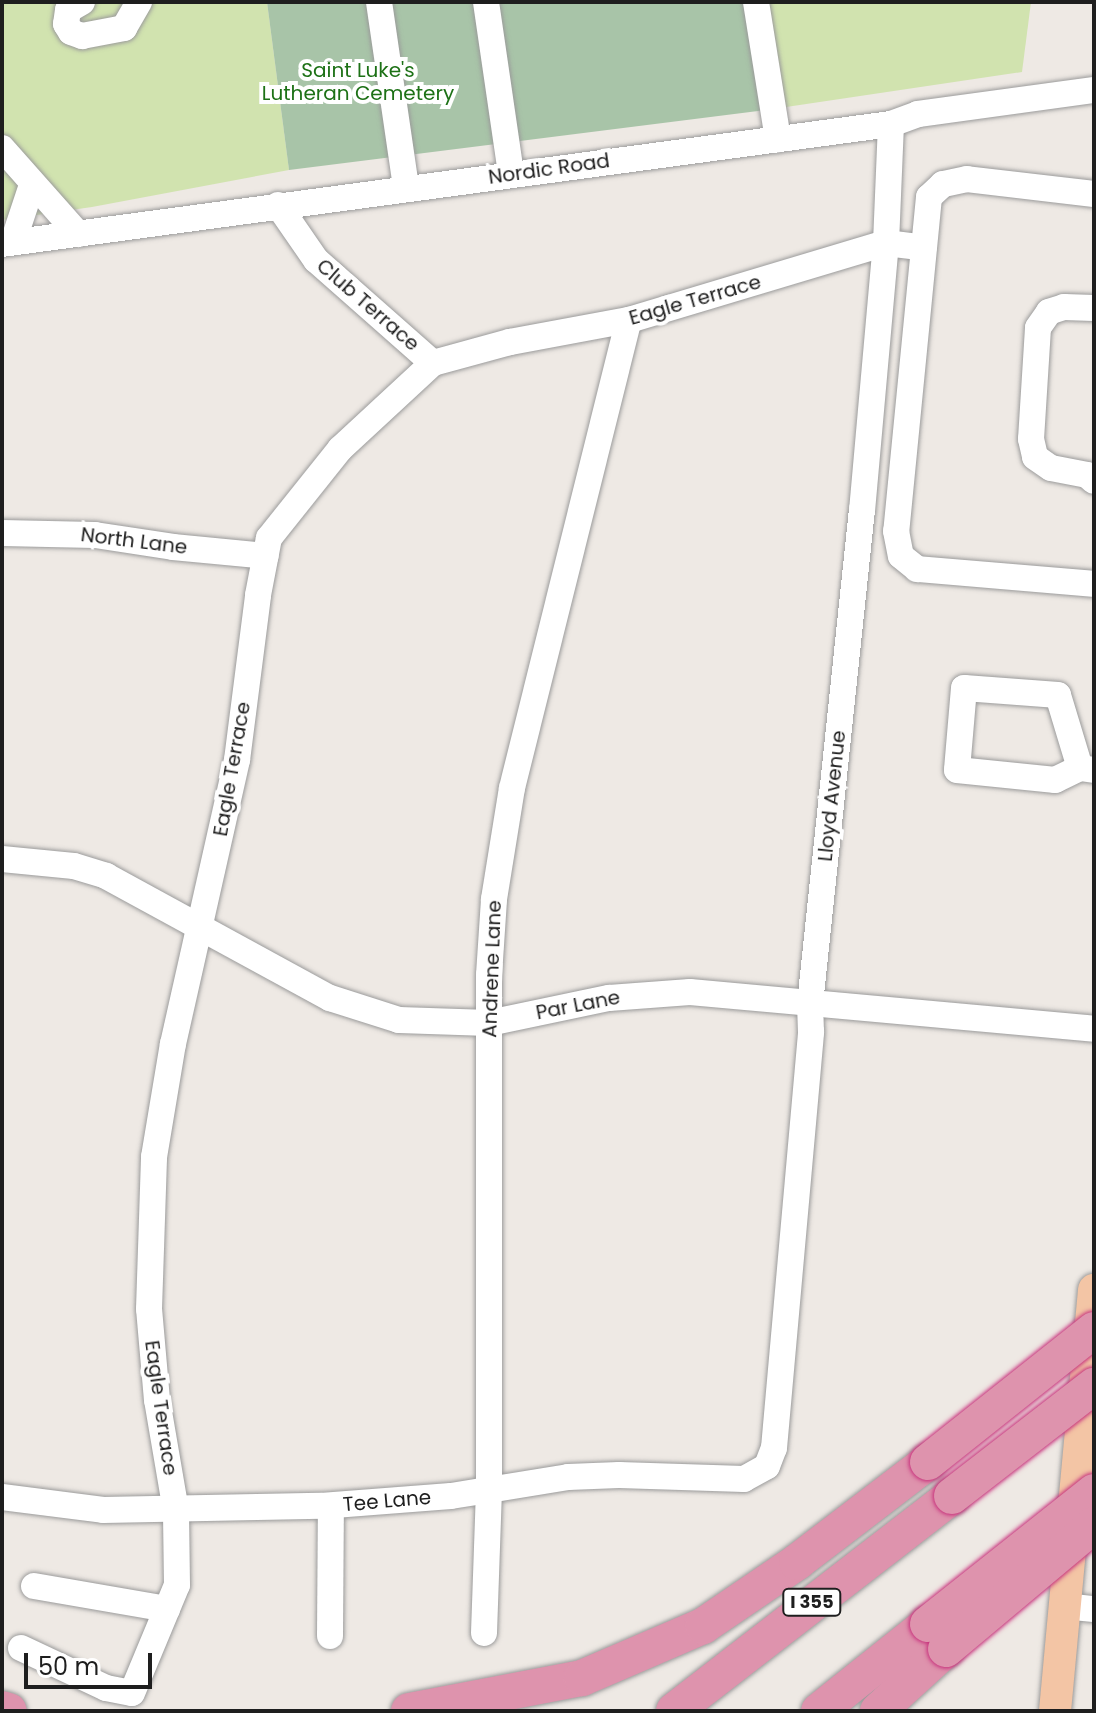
<!DOCTYPE html>
<html>
<head>
<meta charset="utf-8">
<style>
  body { margin:0 }
  #map { position:relative; width:1096px; height:1713px; overflow:hidden; background:#eee9e4; font-family:Poppins,sans-serif }
  div>[style] { position:absolute }
  .grass>* { inset:0; background:#d1e3af }
  .cemetery>* { inset:0; background:#a8c4a8 }
  .roads { filter:drop-shadow(0 0 2px #9b9b9b) drop-shadow(0 0 2px #9b9b9b) }
  .minor>* { height:26px; margin:-13px; padding:0 13px; transform-origin:13px; border-radius:13px; background:#fff }
  .major>* { height:32px; margin:-16px; padding:0 16px; transform-origin:16px; border-radius:16px; background:#f3c5a5 }
  .highway>* { height:36px; margin:-18px; padding:0 18px; transform-origin:18px; border-radius:18px; background:#de93ad }
  .bridges { filter:drop-shadow(0 0 2px #c8357e) drop-shadow(0 0 2px #c8357e) }
  .highway-bridge>* { height:36px; margin:-18px; padding:0 18px; transform-origin:18px; border-radius:18px; background:#de93ad }
  span { translate:-50% -50%; white-space:nowrap; text-align:center; line-height:1.15; -webkit-text-stroke:8px #fff; paint-order:stroke }
  .shield-label span { padding:2px 6px; background:#fff; border:2px solid; border-radius:6px; -webkit-text-stroke-width:0 }
  .shield-label { font-size:18px; color:#1e1e1e; font-weight:700 }
  .park-label { font-size:20px; color:#1d7116 }
  .street-label { font-size:20px; color:#1e1e1e }
  .frame { position:absolute; inset:0; border:4px solid #1e1e1e; pointer-events:none }
  .scale { position:absolute; left:24px; top:1653px; width:128px; height:36px; box-sizing:border-box; border:4px solid #1e1e1e; border-top:0; padding-left:10px; font-size:24px; line-height:28px; white-space:nowrap; color:#1e1e1e; -webkit-text-stroke:6px #fff; paint-order:stroke }
</style>
</head>
<body>
<div id="map">
  <div class="grass">
    <i style="clip-path:polygon(2px 2px,267px 2px,289px 170px,92px 207px,2px 220px)"></i>
    <i style="clip-path:polygon(752px 2px,1031px 2px,1022px 72px,766px 110px)"></i>
  </div>
  <div class="cemetery">
    <i style="clip-path:polygon(267px 2px,752px 2px,766px 110px,289px 170px)"></i>
  </div>
  <div class="roads">
    <div class="minor">
      <i style="left:82px;top:2px;width:16px;rotate:150deg"></i>
      <i style="left:68px;top:10px;width:14px;rotate:98deg"></i>
      <i style="left:66px;top:24px;width:9px;rotate:58deg"></i>
      <i style="left:71px;top:32px;width:12px;rotate:20deg"></i>
      <i style="left:82px;top:36px;width:43px;rotate:-10.8deg"></i>
      <i style="left:124px;top:28px;width:30px;rotate:-60deg"></i>
      <i style="left:379px;top:2px;width:188px;rotate:81.7deg"></i>
      <i style="left:486px;top:2px;width:174px;rotate:81.7deg"></i>
      <i style="left:756px;top:2px;width:139px;rotate:80.9deg"></i>
      <i style="left:2px;top:148px;width:115px;rotate:48.5deg"></i>
      <i style="left:1094px;top:194px;width:128px;rotate:-173.3deg"></i>
      <i style="left:967px;top:179px;width:25px;rotate:168deg"></i>
      <i style="left:943px;top:184px;width:19px;rotate:137deg"></i>
      <i style="left:929px;top:197px;width:336px;rotate:95.6deg"></i>
      <i style="left:896px;top:531px;width:25px;rotate:79deg"></i>
      <i style="left:901px;top:556px;width:21px;rotate:39deg"></i>
      <i style="left:917px;top:569px;width:178px;rotate:4.8deg"></i>
      <i style="left:278px;top:205px;width:67px;rotate:55.4deg"></i>
      <i style="left:316px;top:260px;width:156px;rotate:41.4deg"></i>
      <i style="left:13px;top:242px;width:60px;rotate:-71.6deg"></i>
      <i style="left:2px;top:244px;width:897px;rotate:-7.69deg"></i>
      <i style="left:891px;top:124px;width:29px;rotate:-20deg"></i>
      <i style="left:918px;top:114px;width:178px;rotate:-7.8deg"></i>
      <i style="left:1094px;top:308px;width:30px;rotate:-178deg"></i>
      <i style="left:1064px;top:307px;width:16px;rotate:162deg"></i>
      <i style="left:1049px;top:312px;width:19px;rotate:125deg"></i>
      <i style="left:1038px;top:328px;width:111px;rotate:93.6deg"></i>
      <i style="left:1031px;top:439px;width:18px;rotate:77deg"></i>
      <i style="left:1035px;top:457px;width:19px;rotate:35deg"></i>
      <i style="left:1051px;top:468px;width:37px;rotate:11deg"></i>
      <i style="left:1087px;top:475px;width:9px;rotate:41deg"></i>
      <i style="left:2px;top:533px;width:93px;rotate:1.2deg"></i>
      <i style="left:95px;top:535px;width:79px;rotate:8.7deg"></i>
      <i style="left:173px;top:547px;width:93px;rotate:5.5deg"></i>
      <i style="left:1080px;top:768px;width:76px;rotate:-106.8deg"></i>
      <i style="left:1058px;top:695px;width:94px;rotate:-175.7deg"></i>
      <i style="left:964px;top:688px;width:82px;rotate:94.9deg"></i>
      <i style="left:957px;top:770px;width:99px;rotate:5.8deg"></i>
      <i style="left:1055px;top:780px;width:28px;rotate:-26deg"></i>
      <i style="left:1080px;top:768px;width:14px;rotate:8deg"></i>
      <i style="left:2px;top:859px;width:72px;rotate:5.6deg"></i>
      <i style="left:74px;top:866px;width:34px;rotate:17deg"></i>
      <i style="left:106px;top:876px;width:255px;rotate:28.6deg"></i>
      <i style="left:330px;top:998px;width:72px;rotate:17.7deg"></i>
      <i style="left:399px;top:1020px;width:90px;rotate:1.9deg"></i>
      <i style="left:489px;top:1023px;width:123px;rotate:-11.8deg"></i>
      <i style="left:609px;top:998px;width:81px;rotate:-4.2deg"></i>
      <i style="left:690px;top:992px;width:406px;rotate:5.2deg"></i>
      <i style="left:2px;top:1497px;width:102px;rotate:7.3deg"></i>
      <i style="left:103px;top:1510px;width:218px;rotate:-1.1deg"></i>
      <i style="left:321px;top:1506px;width:130px;rotate:-4.4deg"></i>
      <i style="left:451px;top:1496px;width:119px;rotate:-9.2deg"></i>
      <i style="left:568px;top:1477px;width:51px;rotate:-2.2deg"></i>
      <i style="left:619px;top:1475px;width:125px;rotate:1.8deg"></i>
      <i style="left:744px;top:1479px;width:26px;rotate:-29deg"></i>
      <i style="left:767px;top:1466px;width:19px;rotate:-69deg"></i>
      <i style="left:774px;top:1448px;width:418px;rotate:-84.9deg"></i>
      <i style="left:811px;top:1032px;width:28px;rotate:-92deg"></i>
      <i style="left:810px;top:1004px;width:496px;rotate:-84deg"></i>
      <i style="left:862px;top:511px;width:269px;rotate:-84.9deg"></i>
      <i style="left:886px;top:243px;width:119px;rotate:-87.6deg"></i>
      <i style="left:34px;top:1586px;width:135px;rotate:9.8deg"></i>
      <i style="left:1064px;top:1606px;width:30px;rotate:6deg"></i>
      <i style="left:484px;top:1633px;width:143px;rotate:-88deg"></i>
      <i style="left:489px;top:1490px;width:515px;rotate:-90deg"></i>
      <i style="left:489px;top:975px;width:76px;rotate:-86.2deg"></i>
      <i style="left:494px;top:899px;width:112px;rotate:-80.8deg"></i>
      <i style="left:512px;top:788px;width:482px;rotate:-76deg"></i>
      <i style="left:330px;top:1636px;width:130px;rotate:-89.6deg"></i>
      <i style="left:21px;top:1648px;width:94px;rotate:25.2deg"></i>
      <i style="left:106px;top:1688px;width:26px;rotate:11deg"></i>
      <i style="left:132px;top:1693px;width:117px;rotate:-67.4deg"></i>
      <i style="left:177px;top:1585px;width:74px;rotate:-90.8deg"></i>
      <i style="left:176px;top:1511px;width:113px;rotate:-99.7deg"></i>
      <i style="left:157px;top:1400px;width:91px;rotate:-95deg"></i>
      <i style="left:149px;top:1309px;width:152px;rotate:-88.1deg"></i>
      <i style="left:154px;top:1157px;width:115px;rotate:-80.5deg"></i>
      <i style="left:173px;top:1044px;width:291px;rotate:-77.3deg"></i>
      <i style="left:237px;top:760px;width:166px;rotate:-82.7deg"></i>
      <i style="left:258px;top:595px;width:58px;rotate:-79.1deg"></i>
      <i style="left:269px;top:538px;width:114px;rotate:-51.4deg"></i>
      <i style="left:340px;top:449px;width:127px;rotate:-42.8deg"></i>
      <i style="left:433px;top:363px;width:80px;rotate:-15.3deg"></i>
      <i style="left:510px;top:342px;width:121px;rotate:-10.5deg"></i>
      <i style="left:629px;top:320px;width:268px;rotate:-16.7deg"></i>
      <i style="left:886px;top:243px;width:38px;rotate:7deg"></i>
    </div>
    <div class="major">
      <i style="left:1055px;top:1711px;width:423px;rotate:-84.7deg"></i>
    </div>
    <div class="highway">
      <i style="left:2px;top:1709px;width:7px;rotate:16deg"></i>
      <i style="left:409px;top:1711px;width:176px;rotate:-10.8deg"></i>
      <i style="left:582px;top:1678px;width:132px;rotate:-23.3deg"></i>
      <i style="left:703px;top:1626px;width:114px;rotate:-34.2deg"></i>
      <i style="left:797px;top:1562px;width:165px;rotate:-37.4deg"></i>
      <i style="left:674px;top:1711px;width:351px;rotate:-37.7deg"></i>
      <i style="left:819px;top:1711px;width:139px;rotate:-38.6deg"></i>
      <i style="left:878px;top:1711px;width:92px;rotate:-42.4deg"></i>
    </div>
  </div>
  <div class="bridges">
    <div class="highway-bridge">
      <i style="left:928px;top:1462px;width:212px;rotate:-38.5deg"></i>
      <i style="left:952px;top:1496px;width:180px;rotate:-37.8deg"></i>
      <i style="left:928px;top:1624px;width:212px;rotate:-38.5deg"></i>
      <i style="left:946px;top:1649px;width:193px;rotate:-40deg"></i>
    </div>
  </div>
  <div class="shield-label">
    <span style="left:812px;top:1602px">I 355</span>
  </div>
  <div class="park-label">
    <span style="left:358px;top:82px">Saint Luke's<br>Lutheran Cemetery</span>
  </div>
  <div class="street-label">
    <span style="left:549px;top:169px;rotate:-8deg">Nordic Road</span>
    <span style="left:695px;top:300px;rotate:-16deg">Eagle Terrace</span>
    <span style="left:368px;top:305px;rotate:41deg">Club Terrace</span>
    <span style="left:134px;top:541px;rotate:7deg">North Lane</span>
    <span style="left:232px;top:769px;rotate:-80deg">Eagle Terrace</span>
    <span style="left:832px;top:796px;rotate:-84deg">Lloyd Avenue</span>
    <span style="left:492px;top:969px;rotate:-88deg">Andrene Lane</span>
    <span style="left:578px;top:1005px;rotate:-11deg">Par Lane</span>
    <span style="left:161px;top:1408px;rotate:82deg">Eagle Terrace</span>
    <span style="left:387px;top:1501px;rotate:-5deg">Tee Lane</span>
  </div>
  <div class="frame"></div>
  <div class="scale">50 m</div>
</div>
</body>
</html>
